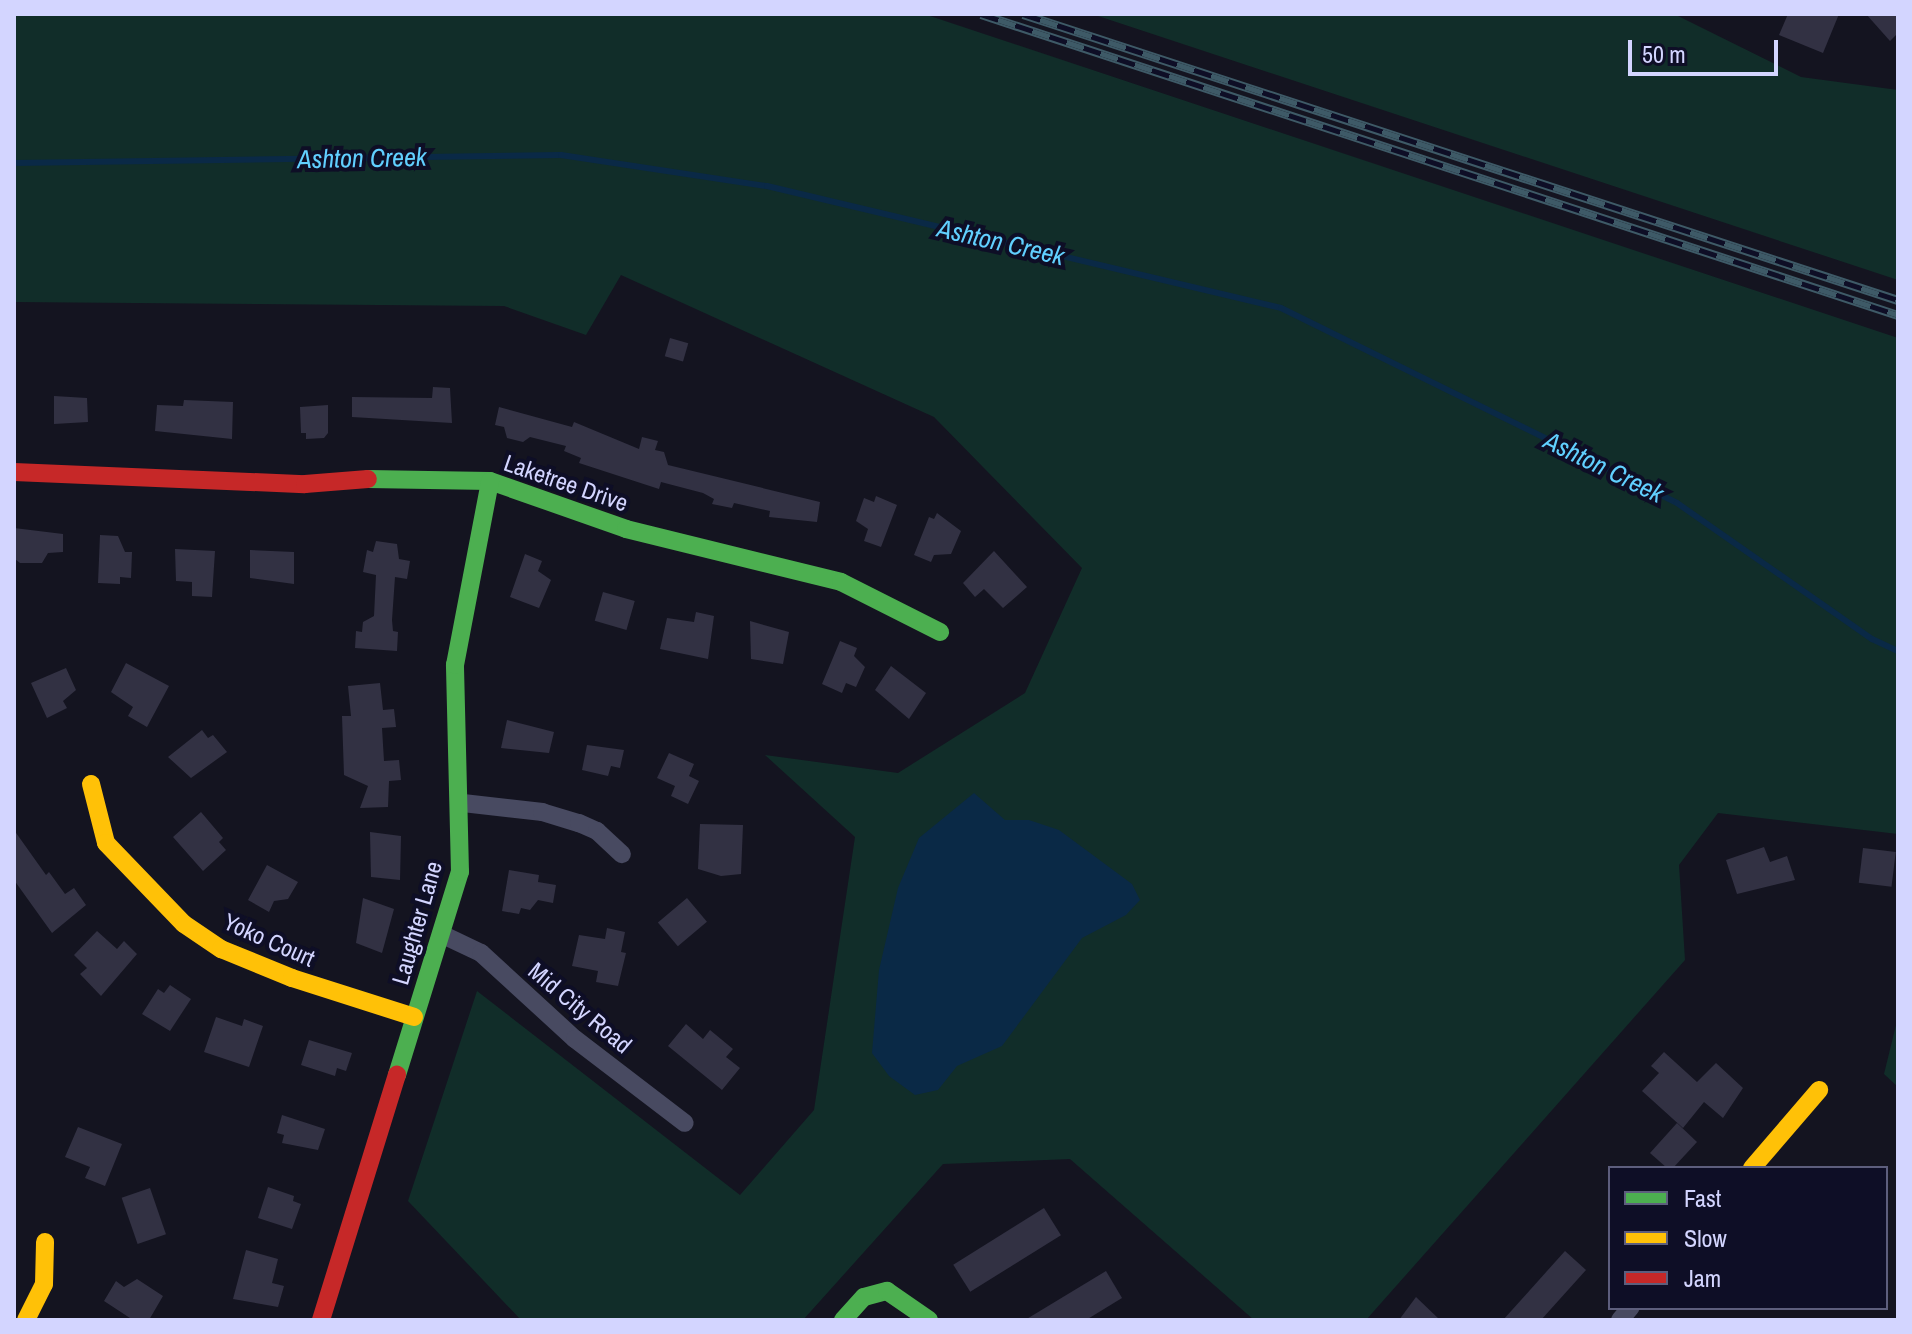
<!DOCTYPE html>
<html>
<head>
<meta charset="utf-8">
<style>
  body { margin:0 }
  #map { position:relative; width:1912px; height:1334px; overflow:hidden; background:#141420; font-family:"Archivo Narrow",sans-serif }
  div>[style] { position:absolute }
  .green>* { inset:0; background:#112d29 }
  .water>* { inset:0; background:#0a2946 }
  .stream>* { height:6px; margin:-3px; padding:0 3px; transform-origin:3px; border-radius:3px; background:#0a2946 }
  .building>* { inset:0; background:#323143; transform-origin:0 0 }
  .street>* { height:18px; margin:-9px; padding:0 9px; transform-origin:9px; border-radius:9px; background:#484a61 }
  .fast>* { height:18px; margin:-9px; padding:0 9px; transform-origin:9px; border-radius:9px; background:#4caf50 }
  .slow>* { height:18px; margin:-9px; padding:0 9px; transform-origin:9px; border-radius:9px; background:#ffc107 }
  .jam>* { height:18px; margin:-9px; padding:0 9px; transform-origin:9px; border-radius:9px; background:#c62828 }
  .rail>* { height:9px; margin-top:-4.5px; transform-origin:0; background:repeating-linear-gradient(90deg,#0e0e26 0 18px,#3e5a67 0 36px); box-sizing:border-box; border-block:2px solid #3e5a67 }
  span { translate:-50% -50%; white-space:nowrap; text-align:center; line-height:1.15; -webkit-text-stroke:8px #0e0e26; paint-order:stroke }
  .street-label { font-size:24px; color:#d3d5ff }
  .water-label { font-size:26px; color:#61d0ff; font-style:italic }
  .frame { position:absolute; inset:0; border:16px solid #d3d5ff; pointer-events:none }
  .legend { position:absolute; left:1608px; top:1166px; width:280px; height:144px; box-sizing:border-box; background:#0e0e26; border:2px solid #5d5e7d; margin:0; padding:10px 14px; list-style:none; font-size:24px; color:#d3d5ff }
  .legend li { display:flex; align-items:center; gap:16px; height:40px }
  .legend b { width:40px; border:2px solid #5d5e7d }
  .scale { position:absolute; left:1628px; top:40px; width:150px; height:36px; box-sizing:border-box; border:4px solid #d3d5ff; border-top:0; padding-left:10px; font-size:24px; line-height:28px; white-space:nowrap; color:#d3d5ff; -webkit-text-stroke:6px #0e0e26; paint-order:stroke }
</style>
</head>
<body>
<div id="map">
  <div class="green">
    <i style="clip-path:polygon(14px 14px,924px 14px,1898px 338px,1898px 834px,1718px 813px,1679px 865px,1685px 960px,1366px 1320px,1254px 1320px,1070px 1159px,943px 1164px,803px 1320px,521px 1320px,408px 1201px,477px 991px,740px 1195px,814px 1110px,855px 837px,765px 755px,898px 773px,1025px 693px,1082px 568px,934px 417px,621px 275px,586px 335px,504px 306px,14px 302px)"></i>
    <i style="clip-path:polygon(1092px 14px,1674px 14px,1801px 77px,1898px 90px,1898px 280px)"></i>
    <i style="clip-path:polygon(1898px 1017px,1898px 1087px,1884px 1074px)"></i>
  </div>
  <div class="water">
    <i style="clip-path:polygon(974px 793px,1005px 820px,1029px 820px,1059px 830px,1132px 884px,1140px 900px,1126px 915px,1082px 938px,1002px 1046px,957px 1066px,938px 1090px,915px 1095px,889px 1076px,872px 1053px,879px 970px,898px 888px,919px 838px)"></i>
  </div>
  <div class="stream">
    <i style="left:14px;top:163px;width:547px;rotate:-0.84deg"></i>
    <i style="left:561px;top:155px;width:208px;rotate:8.6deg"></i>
    <i style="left:767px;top:186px;width:528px;rotate:13.35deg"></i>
    <i style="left:1281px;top:308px;width:441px;rotate:26.2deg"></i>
    <i style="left:1677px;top:503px;width:238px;rotate:34.9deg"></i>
    <i style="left:1872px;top:639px;width:29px;rotate:25deg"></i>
  </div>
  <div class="building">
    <i style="clip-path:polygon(1788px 14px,1839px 14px,1823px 53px,1779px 35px)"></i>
    <i style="clip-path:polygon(1866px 14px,1898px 14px,1898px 33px,1890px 41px)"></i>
    <i style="left:670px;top:338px;width:19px;height:19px;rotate:16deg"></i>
    <i style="clip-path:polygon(433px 387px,450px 388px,452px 423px,352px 417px,352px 397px,432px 398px)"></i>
    <i style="clip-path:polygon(54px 396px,87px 398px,88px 422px,54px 424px)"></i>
    <i style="clip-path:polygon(184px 400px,233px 402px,232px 439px,155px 431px,157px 405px,183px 406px)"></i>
    <i style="clip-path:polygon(328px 405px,328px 433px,324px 438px,306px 439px,306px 433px,301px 433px,300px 407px)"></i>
    <i style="clip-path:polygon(499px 407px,572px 427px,574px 422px,639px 449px,642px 437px,658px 441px,655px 450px,664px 452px,668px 465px,820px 502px,817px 522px,769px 517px,770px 511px,734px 503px,732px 508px,712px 504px,714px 499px,703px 493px,661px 482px,659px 489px,579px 463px,581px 458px,564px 451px,566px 446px,530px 437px,523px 442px,507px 438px,504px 427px,495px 425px)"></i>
    <i style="clip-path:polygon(876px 496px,897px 505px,881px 547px,864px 541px,868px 529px,856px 521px,864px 498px,874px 502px)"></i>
    <i style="clip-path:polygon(937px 513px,961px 531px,951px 554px,934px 555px,931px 562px,914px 555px,929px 517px,934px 519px)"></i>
    <i style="clip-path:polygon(14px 528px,63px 534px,63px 552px,48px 553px,42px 563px,20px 563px,15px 559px)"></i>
    <i style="clip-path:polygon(100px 535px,118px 536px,125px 552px,132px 552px,131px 578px,120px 577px,120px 584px,98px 583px)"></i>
    <i style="clip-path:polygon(376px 541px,397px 544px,399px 559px,410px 561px,407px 579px,395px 577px,392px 620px,393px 631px,398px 632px,397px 651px,355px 648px,356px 631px,362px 632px,363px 622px,374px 616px,376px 575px,363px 572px,367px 550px,373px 552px)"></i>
    <i style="clip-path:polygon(175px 549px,215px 551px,212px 597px,192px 596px,192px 582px,176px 581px)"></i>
    <i style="clip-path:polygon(250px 550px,294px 552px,294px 584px,250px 578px)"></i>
    <i style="clip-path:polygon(994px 551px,1027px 587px,1003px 608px,984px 589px,975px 597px,963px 583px)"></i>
    <i style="clip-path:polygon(525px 554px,542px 561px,538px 571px,551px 580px,539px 608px,510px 597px)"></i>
    <i style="left:603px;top:592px;width:33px;height:30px;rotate:16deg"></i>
    <i style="clip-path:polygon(696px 612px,714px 616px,708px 659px,660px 649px,667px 618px,694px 622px)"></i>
    <i style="clip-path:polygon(750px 621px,789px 632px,783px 664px,751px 659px)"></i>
    <i style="clip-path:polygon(840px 641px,857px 648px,854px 656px,865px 667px,856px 687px,846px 683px,842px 693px,822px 684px)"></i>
    <i style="clip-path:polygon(126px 663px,169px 686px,147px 727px,128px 716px,133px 707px,111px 692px)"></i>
    <i style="clip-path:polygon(891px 666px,926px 693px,909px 719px,875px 690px)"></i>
    <i style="clip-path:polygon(66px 668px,76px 690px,63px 701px,67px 708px,47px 718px,31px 683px)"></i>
    <i style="clip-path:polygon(380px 683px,383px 710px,394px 709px,396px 727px,382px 728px,384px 761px,399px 760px,401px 780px,389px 781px,388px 807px,360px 808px,368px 786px,344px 775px,342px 716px,351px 716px,348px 686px)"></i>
    <i style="clip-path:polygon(507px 720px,554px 732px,549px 753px,501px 748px)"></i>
    <i style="clip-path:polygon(202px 730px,208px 738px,213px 735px,227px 752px,191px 778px,168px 757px)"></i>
    <i style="clip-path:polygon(587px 745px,624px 750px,620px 768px,611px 766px,608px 776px,582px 770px)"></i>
    <i style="clip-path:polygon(669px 753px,694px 764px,689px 776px,699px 781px,688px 804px,671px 796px,675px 786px,657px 778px)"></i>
    <i style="clip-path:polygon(201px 812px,223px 838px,219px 842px,226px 850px,203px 871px,173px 837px)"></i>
    <i style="clip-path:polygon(700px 824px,743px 825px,741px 874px,721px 876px,698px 869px)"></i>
    <i style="clip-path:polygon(14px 830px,46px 875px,49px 872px,65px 894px,74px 888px,86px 905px,52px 933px,14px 880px)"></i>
    <i style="clip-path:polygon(370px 832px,401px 836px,400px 880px,371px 877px)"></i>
    <i style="clip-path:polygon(1764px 847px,1770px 862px,1787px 856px,1795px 880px,1737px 894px,1726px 860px)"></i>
    <i style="left:1863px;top:848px;width:33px;height:35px;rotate:7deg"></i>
    <i style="clip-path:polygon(267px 865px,298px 882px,288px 899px,274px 901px,269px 912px,248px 900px)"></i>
    <i style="clip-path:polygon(509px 870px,539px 875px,538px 882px,556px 885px,553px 903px,538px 900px,530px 910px,521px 908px,519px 914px,502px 911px)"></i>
    <i style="clip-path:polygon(363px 898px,394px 909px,382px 953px,356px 943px)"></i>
    <i style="left:687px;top:898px;width:31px;height:38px;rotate:50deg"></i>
    <i style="clip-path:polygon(607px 928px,625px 932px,621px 952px,626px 953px,618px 986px,596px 982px,598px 971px,572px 966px,579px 935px,605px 939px)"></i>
    <i style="clip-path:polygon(97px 931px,117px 949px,124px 941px,137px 954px,101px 996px,80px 974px,87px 968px,74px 955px)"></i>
    <i style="clip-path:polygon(170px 985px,191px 999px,170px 1031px,142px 1014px,158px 989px,164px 993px)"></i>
    <i style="clip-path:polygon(216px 1017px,242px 1026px,244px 1019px,263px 1026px,249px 1067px,204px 1052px)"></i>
    <i style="clip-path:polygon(686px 1024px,703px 1039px,710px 1030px,733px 1049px,726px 1057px,740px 1068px,722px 1090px,668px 1046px)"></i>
    <i style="clip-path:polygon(309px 1040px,352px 1053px,346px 1071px,337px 1068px,335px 1076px,301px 1065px)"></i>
    <i style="clip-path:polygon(1664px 1052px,1697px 1082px,1716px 1063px,1743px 1088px,1723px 1118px,1704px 1102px,1683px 1128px,1642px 1091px,1659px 1073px,1651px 1066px)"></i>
    <i style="clip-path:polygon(282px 1115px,325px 1129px,318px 1150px,282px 1143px,284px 1135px,277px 1133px)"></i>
    <i style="clip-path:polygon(1677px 1123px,1697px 1142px,1673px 1168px,1667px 1168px,1650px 1153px)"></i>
    <i style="clip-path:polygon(78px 1127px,122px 1144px,105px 1186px,85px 1178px,90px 1167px,65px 1157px)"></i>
    <i style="clip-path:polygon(268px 1187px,294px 1196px,293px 1201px,301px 1204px,292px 1229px,258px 1218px)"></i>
    <i style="left:150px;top:1188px;width:49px;height:30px;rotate:71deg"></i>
    <i style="left:1044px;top:1208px;width:32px;height:107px;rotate:58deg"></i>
    <i style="clip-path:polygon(246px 1250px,278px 1259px,272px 1283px,284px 1286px,278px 1307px,233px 1299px)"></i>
    <i style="clip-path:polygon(1565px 1251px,1586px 1270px,1541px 1320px,1503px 1320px)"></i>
    <i style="clip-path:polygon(1106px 1271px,1122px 1298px,1086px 1320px,1025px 1320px)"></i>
    <i style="clip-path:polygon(137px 1279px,163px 1296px,149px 1320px,133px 1320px,104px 1301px,116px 1281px,124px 1287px)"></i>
    <i style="clip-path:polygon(1416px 1297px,1440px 1320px,1399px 1320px)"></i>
  </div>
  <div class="street">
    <i style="left:463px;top:803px;width:80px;rotate:6.5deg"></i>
    <i style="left:542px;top:812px;width:39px;rotate:17deg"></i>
    <i style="left:579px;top:823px;width:20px;rotate:24deg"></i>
    <i style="left:597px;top:831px;width:34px;rotate:43deg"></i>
    <i style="left:441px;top:934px;width:44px;rotate:25.4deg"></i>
    <i style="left:481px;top:953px;width:127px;rotate:42.5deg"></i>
    <i style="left:575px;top:1039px;width:138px;rotate:37.4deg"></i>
    <i style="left:1620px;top:1320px;width:16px;rotate:-50deg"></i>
  </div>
  <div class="fast">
    <i style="left:368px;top:479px;width:122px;rotate:0.9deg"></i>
    <i style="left:490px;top:481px;width:144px;rotate:19.4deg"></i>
    <i style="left:626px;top:529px;width:221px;rotate:13.8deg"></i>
    <i style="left:841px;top:582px;width:111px;rotate:26.8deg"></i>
    <i style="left:397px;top:1075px;width:213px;rotate:-72.8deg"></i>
    <i style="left:460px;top:872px;width:207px;rotate:-91.4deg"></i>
    <i style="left:455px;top:665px;width:187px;rotate:-79.2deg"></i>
    <i style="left:843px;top:1320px;width:31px;rotate:-48deg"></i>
    <i style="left:864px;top:1297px;width:24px;rotate:-15deg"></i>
    <i style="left:887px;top:1291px;width:51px;rotate:34.6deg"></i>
  </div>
  <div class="slow">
    <i style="left:91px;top:784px;width:61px;rotate:75.7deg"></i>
    <i style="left:106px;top:843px;width:112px;rotate:46.1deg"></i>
    <i style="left:184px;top:924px;width:45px;rotate:34deg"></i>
    <i style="left:221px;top:949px;width:77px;rotate:22.2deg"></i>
    <i style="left:292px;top:978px;width:128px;rotate:17.7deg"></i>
    <i style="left:1752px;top:1168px;width:103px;rotate:-49.3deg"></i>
    <i style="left:26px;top:1320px;width:40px;rotate:-63.4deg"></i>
    <i style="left:44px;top:1284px;width:42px;rotate:-88.6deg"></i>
  </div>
  <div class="jam">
    <i style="left:14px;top:472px;width:291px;rotate:2.4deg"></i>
    <i style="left:305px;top:484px;width:63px;rotate:-4.5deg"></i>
    <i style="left:321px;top:1320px;width:257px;rotate:-72.8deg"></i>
  </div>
  <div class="rail">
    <i style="left:981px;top:14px;width:965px;rotate:18.17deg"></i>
    <i style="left:1023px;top:14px;width:921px;rotate:18.1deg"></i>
  </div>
  <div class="street-label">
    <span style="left:566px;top:483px;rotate:19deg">Laketree Drive</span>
    <span style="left:417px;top:923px;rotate:-74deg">Laughter Lane</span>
    <span style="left:269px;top:940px;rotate:24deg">Yoko Court</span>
    <span style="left:580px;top:1008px;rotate:40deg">Mid City Road</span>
  </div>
  <div class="water-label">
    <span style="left:362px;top:158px;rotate:-1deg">Ashton Creek</span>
    <span style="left:1001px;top:242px;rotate:13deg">Ashton Creek</span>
    <span style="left:1604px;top:467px;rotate:26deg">Ashton Creek</span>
  </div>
  <div class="frame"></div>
  <ul class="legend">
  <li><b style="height:10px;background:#4caf50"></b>Fast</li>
  <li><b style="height:10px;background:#ffc107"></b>Slow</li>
  <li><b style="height:10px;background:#c62828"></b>Jam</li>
  </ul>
  <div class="scale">50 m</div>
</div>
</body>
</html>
